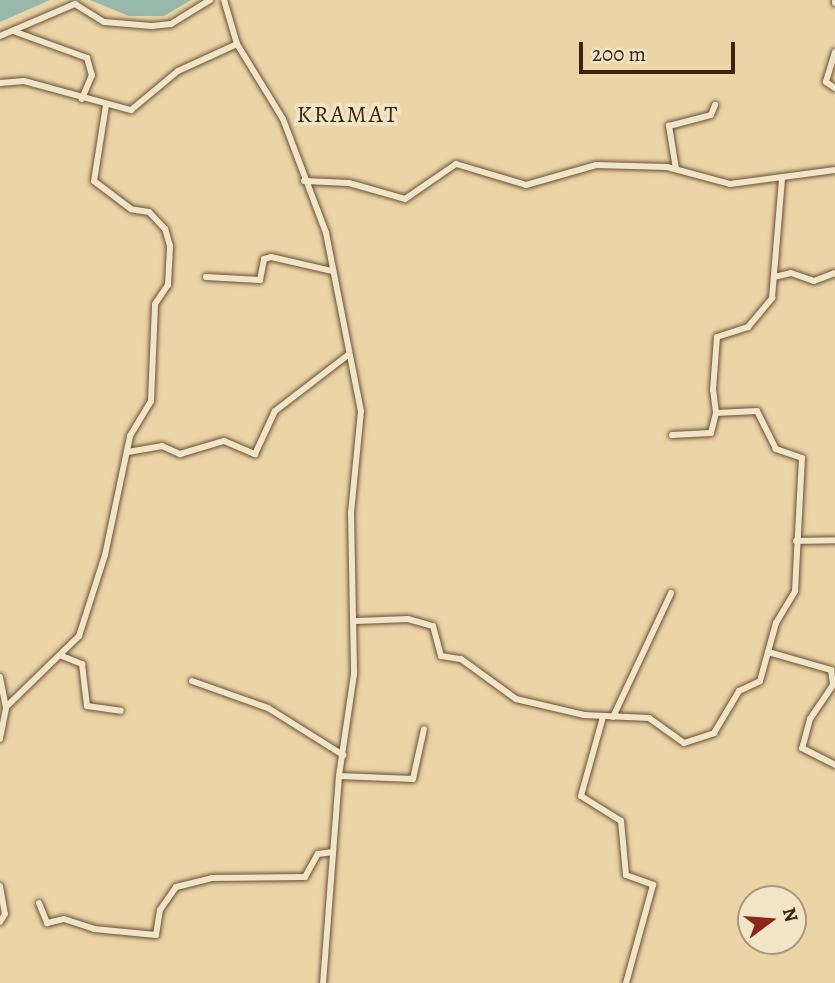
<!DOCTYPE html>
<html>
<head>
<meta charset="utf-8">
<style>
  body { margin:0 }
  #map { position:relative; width:835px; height:983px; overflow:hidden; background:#ebd5a7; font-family:Alegreya,serif }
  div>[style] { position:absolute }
  .water>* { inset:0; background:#98b8ab }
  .roads { filter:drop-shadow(0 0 2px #685036) drop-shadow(0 0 2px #685036) }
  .minor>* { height:6px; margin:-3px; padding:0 3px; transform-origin:3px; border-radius:3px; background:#f2e4c6 }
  span { translate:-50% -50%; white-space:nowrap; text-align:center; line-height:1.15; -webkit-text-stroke:7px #f2e4c6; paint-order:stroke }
  .quarter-label { font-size:24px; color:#3d2410; letter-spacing:2px }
  .north { position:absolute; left:737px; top:885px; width:70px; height:70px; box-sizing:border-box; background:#f2e4c6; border:2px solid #aa977d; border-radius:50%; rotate:74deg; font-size:19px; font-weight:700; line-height:28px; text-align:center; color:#3d2410 }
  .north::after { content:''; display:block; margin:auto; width:24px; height:32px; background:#8f2418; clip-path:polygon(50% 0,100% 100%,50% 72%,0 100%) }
  .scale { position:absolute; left:579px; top:42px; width:156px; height:32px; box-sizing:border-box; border:4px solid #3d2410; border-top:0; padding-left:9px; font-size:21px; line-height:24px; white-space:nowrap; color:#3d2410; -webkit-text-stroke:5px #f2e4c6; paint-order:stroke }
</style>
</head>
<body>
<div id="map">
  <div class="water">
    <i style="clip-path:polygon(0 0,50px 0,0 22px)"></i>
    <i style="clip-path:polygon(90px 0,191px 0,164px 16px,129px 16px)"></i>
  </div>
  <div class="roads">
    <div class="minor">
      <i style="left:224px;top:0;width:46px;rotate:73.5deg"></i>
      <i style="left:237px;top:44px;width:88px;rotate:58.5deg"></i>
      <i style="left:283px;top:119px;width:122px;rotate:69.3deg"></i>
      <i style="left:326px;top:233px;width:181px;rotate:78.9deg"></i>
      <i style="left:361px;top:411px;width:102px;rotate:95.6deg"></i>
      <i style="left:351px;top:513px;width:161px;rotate:88.9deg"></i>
      <i style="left:354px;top:674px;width:103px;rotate:98.4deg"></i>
      <i style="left:339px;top:776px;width:208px;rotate:94.4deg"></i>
      <i style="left:835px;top:0;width:3px;rotate:90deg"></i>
      <i style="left:13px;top:31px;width:79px;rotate:20deg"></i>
      <i style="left:87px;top:58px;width:18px;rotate:74deg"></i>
      <i style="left:92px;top:75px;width:26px;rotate:113deg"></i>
      <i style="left:0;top:36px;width:82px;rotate:-23.1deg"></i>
      <i style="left:75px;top:4px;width:34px;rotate:32deg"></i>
      <i style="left:104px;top:22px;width:48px;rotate:4.8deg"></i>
      <i style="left:152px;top:26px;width:19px;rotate:-6deg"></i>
      <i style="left:171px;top:24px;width:46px;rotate:-31.6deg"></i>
      <i style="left:835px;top:52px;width:31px;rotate:107deg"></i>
      <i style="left:826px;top:82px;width:11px;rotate:34deg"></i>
      <i style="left:0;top:83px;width:24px;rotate:-5deg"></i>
      <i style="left:24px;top:81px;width:111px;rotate:15.2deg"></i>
      <i style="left:131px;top:110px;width:61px;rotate:-39.7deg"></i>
      <i style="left:178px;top:71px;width:65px;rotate:-24.6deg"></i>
      <i style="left:676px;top:169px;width:44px;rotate:-99.2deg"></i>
      <i style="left:669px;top:126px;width:43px;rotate:-14.7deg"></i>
      <i style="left:711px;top:115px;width:11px;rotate:-68deg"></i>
      <i style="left:304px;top:181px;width:45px;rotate:2.5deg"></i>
      <i style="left:349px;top:183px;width:58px;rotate:15.9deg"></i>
      <i style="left:405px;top:199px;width:62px;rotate:-34.5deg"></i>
      <i style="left:456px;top:164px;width:73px;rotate:16.7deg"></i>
      <i style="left:526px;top:185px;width:73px;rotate:-15.9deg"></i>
      <i style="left:596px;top:165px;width:71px;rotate:1.6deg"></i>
      <i style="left:667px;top:167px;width:65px;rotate:15.1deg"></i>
      <i style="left:730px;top:184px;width:106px;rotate:-7.6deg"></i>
      <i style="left:206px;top:277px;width:54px;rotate:3.2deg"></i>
      <i style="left:260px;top:280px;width:21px;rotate:-79deg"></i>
      <i style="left:264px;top:259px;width:7px;rotate:-16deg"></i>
      <i style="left:271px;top:257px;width:63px;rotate:12.9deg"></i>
      <i style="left:774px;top:277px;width:17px;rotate:-13deg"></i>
      <i style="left:791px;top:273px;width:24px;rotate:19deg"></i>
      <i style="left:814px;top:281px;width:22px;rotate:-21deg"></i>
      <i style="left:672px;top:435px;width:39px;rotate:-3deg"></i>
      <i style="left:711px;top:433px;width:21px;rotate:-76deg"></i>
      <i style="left:128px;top:452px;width:35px;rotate:-10deg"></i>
      <i style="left:162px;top:446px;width:20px;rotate:24deg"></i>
      <i style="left:180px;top:454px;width:46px;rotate:-16.5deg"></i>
      <i style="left:224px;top:441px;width:34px;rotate:23deg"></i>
      <i style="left:255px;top:454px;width:47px;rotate:-65.1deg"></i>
      <i style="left:275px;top:411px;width:92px;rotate:-37.5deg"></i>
      <i style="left:796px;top:541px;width:39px;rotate:-1deg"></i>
      <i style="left:356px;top:621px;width:52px;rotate:-2.2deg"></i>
      <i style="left:408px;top:619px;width:26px;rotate:16deg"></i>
      <i style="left:433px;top:626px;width:31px;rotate:75deg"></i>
      <i style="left:441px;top:656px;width:20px;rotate:9deg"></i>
      <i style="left:461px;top:659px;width:68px;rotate:36deg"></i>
      <i style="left:516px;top:699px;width:70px;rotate:13.2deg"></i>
      <i style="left:584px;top:715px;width:65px;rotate:2.6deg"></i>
      <i style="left:649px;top:718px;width:43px;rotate:35.5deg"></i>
      <i style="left:684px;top:743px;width:32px;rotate:-18deg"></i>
      <i style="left:714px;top:733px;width:49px;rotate:-59.2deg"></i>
      <i style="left:739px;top:691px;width:23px;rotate:-25deg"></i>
      <i style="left:760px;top:681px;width:60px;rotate:-74.6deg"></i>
      <i style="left:776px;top:623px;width:37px;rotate:-59deg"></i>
      <i style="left:795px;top:591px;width:133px;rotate:-87deg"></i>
      <i style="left:802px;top:458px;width:28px;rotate:-161deg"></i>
      <i style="left:776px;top:449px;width:42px;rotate:-116.6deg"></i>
      <i style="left:757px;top:411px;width:41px;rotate:177.2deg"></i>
      <i style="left:716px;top:413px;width:23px;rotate:-97deg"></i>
      <i style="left:713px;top:390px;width:53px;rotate:-85.7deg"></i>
      <i style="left:717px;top:337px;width:33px;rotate:-18deg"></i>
      <i style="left:748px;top:327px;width:38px;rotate:-50deg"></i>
      <i style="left:772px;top:298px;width:120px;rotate:-85.2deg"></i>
      <i style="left:768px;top:652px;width:66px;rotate:15.9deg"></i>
      <i style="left:831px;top:670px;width:15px;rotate:82deg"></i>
      <i style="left:833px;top:685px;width:41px;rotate:124.1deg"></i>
      <i style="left:810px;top:719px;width:30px;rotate:105deg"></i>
      <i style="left:802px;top:748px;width:37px;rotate:27deg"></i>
      <i style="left:62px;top:656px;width:22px;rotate:22deg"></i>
      <i style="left:82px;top:664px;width:42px;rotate:83.2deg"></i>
      <i style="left:87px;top:706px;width:34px;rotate:8deg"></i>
      <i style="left:0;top:677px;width:31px;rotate:79deg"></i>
      <i style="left:192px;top:681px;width:81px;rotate:19.6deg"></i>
      <i style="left:268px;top:708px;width:89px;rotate:32.1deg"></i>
      <i style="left:603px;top:717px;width:82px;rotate:105.6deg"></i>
      <i style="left:581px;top:796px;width:47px;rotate:32deg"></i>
      <i style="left:621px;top:821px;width:54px;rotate:84.7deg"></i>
      <i style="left:626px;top:875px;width:29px;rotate:20deg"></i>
      <i style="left:653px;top:885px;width:102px;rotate:105.4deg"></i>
      <i style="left:613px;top:717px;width:137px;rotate:-64.9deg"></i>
      <i style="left:0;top:739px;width:33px;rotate:-79deg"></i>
      <i style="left:6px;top:707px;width:102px;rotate:-44.2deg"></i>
      <i style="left:79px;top:636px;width:85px;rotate:-72.2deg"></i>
      <i style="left:105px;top:555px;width:122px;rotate:-78.1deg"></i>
      <i style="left:130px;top:436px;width:41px;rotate:-59deg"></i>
      <i style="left:151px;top:401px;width:97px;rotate:-87.6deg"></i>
      <i style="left:155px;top:304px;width:23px;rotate:-56deg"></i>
      <i style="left:168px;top:285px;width:39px;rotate:-87deg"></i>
      <i style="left:170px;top:246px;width:18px;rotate:-106deg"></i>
      <i style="left:165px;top:229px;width:23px;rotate:-133deg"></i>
      <i style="left:149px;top:212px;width:18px;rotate:-171deg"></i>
      <i style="left:131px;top:209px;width:46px;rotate:-142.9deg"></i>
      <i style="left:94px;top:181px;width:77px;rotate:-81deg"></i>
      <i style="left:339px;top:776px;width:74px;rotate:2.3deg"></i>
      <i style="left:413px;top:779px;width:51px;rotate:-77.6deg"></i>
      <i style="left:0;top:886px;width:28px;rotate:80deg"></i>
      <i style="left:5px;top:914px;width:9px;rotate:122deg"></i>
      <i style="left:39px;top:903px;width:22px;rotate:68deg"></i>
      <i style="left:47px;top:923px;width:17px;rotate:-13deg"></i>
      <i style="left:64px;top:919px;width:32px;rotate:18deg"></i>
      <i style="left:94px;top:929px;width:62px;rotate:5.5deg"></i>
      <i style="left:156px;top:935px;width:25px;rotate:-81deg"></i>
      <i style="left:160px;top:910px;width:28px;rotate:-55deg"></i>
      <i style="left:176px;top:887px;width:37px;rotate:-14deg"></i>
      <i style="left:212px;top:878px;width:93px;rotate:-0.6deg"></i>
      <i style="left:305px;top:877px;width:26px;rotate:-61deg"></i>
      <i style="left:318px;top:854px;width:15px;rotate:-8deg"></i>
    </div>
  </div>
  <div class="quarter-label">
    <span style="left:348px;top:115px">KRAMAT</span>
  </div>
  <div class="north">N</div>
  <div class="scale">200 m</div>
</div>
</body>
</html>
